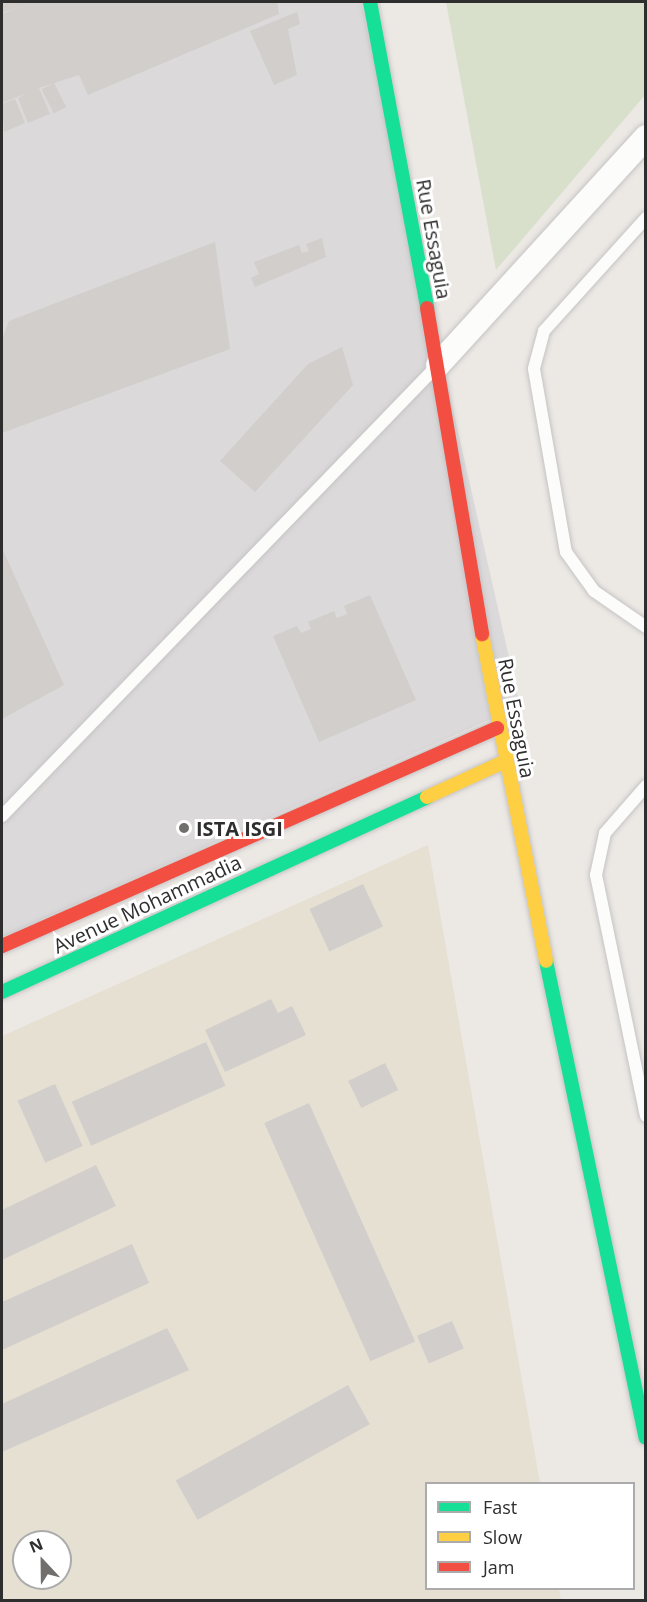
<!DOCTYPE html>
<html>
<head>
<meta charset="utf-8">
<style>
  body { margin:0 }
  #map { position:relative; width:647px; height:1602px; overflow:hidden; background:#ece8e4; font-family:"Open Sans",sans-serif }
  div>[style] { position:absolute }
  .industrial>* { inset:0; background:#dcd9db }
  .education>* { inset:0; background:#e6e0d3 }
  .cemetery>* { inset:0; background:#d8e0cc }
  .building>* { inset:0; background:#d1cecb; transform-origin:0 0 }
  .roads { filter:drop-shadow(0 0 2px #c5c4c5) drop-shadow(0 0 2px #c5c4c5) }
  .lane>* { height:12px; margin:-6px; padding:0 6px; transform-origin:6px; border-radius:6px; background:#fcfcfb }
  .street>* { height:24px; margin:-12px; padding:0 12px; transform-origin:12px; border-radius:12px; background:#fcfcfb }
  .fast>* { height:14px; margin:-7px; padding:0 7px; transform-origin:7px; border-radius:7px; background:#16e098 }
  .slow>* { height:14px; margin:-7px; padding:0 7px; transform-origin:7px; border-radius:7px; background:#ffcf43 }
  .jam>* { height:14px; margin:-7px; padding:0 7px; transform-origin:7px; border-radius:7px; background:#f24e42 }
  .dots>* { width:16px; height:16px; translate:-50% -50%; box-sizing:border-box; border:3px solid #fff; border-radius:50% }
  span { translate:-50% -50%; white-space:nowrap; text-align:center; line-height:1.15; -webkit-text-stroke:6px #fff; paint-order:stroke }
  .street-label { font-size:20px; color:#2e2e2e }
  .poi-label { font-size:20px; color:#2e2e2e; font-weight:700 }
  .left { translate:0 -50%; text-align:left }
  .frame { position:absolute; inset:0; border:3px solid #2e2e2e; pointer-events:none }
  .legend { position:absolute; left:425px; top:1482px; width:210px; height:108px; box-sizing:border-box; background:#fff; border:2px solid #ababab; margin:0; padding:8px 10px; list-style:none; font-size:18px; color:#2e2e2e }
  .legend li { display:flex; align-items:center; gap:12px; height:30px }
  .legend b { width:30px; border:2px solid #ababab }
  .north { position:absolute; left:12px; top:1530px; width:60px; height:60px; box-sizing:border-box; background:#fff; border:2px solid #ababab; border-radius:50%; rotate:338deg; font-size:16px; font-weight:700; line-height:24px; text-align:center; color:#2e2e2e }
  .north::after { content:''; display:block; margin:auto; width:21px; height:27px; background:#706f6e; clip-path:polygon(50% 0,100% 100%,50% 72%,0 100%) }
</style>
</head>
<body>
<div id="map">
  <div class="industrial">
    <i style="clip-path:polygon(2px 2px,361px 2px,520px 706px,2px 937px)"></i>
  </div>
  <div class="education">
    <i style="clip-path:polygon(evenodd,428px 845px,540px 1483px,426px 1484px,426px 1588px,559px 1589px,561px 1600px,2px 1600px,2px 1036px,428px 845px,24px 1542px,60px 1542px,60px 1578px,24px 1578px,24px 1542px)"></i>
  </div>
  <div class="cemetery">
    <i style="clip-path:polygon(446px 2px,645px 2px,645px 95px,496px 270px)"></i>
  </div>
  <div class="building">
    <i style="clip-path:polygon(2px 2px,277px 2px,279px 14px,88px 95px,79px 75px,39px 88px,50px 114px,28px 123px,18px 98px,27px 93px,2px 103px,2px 14px,23px 6px,2px 13px)"></i>
    <i style="clip-path:polygon(297px 12px,300px 24px,288px 29px,297px 75px,274px 85px,250px 31px)"></i>
    <i style="left:54px;top:83px;width:27px;height:14px;rotate:63deg"></i>
    <i style="clip-path:polygon(15px 99px,25px 123px,4px 132px,2px 104px)"></i>
    <i style="clip-path:polygon(322px 238px,326px 257px,255px 287px,251px 278px,259px 274px,254px 262px,299px 245px,302px 253px,309px 251px,306px 244px)"></i>
    <i style="clip-path:polygon(215px 242px,230px 349px,2px 433px,2px 339px,9px 321px)"></i>
    <i style="clip-path:polygon(342px 347px,353px 385px,255px 492px,220px 461px,308px 364px)"></i>
    <i style="clip-path:polygon(2px 548px,64px 685px,2px 719px)"></i>
    <i style="clip-path:polygon(370px 595px,416px 700px,319px 742px,273px 636px,297px 626px,301px 633px,311px 629px,308px 622px,334px 611px,337px 618px,347px 614px,344px 606px)"></i>
    <i style="left:363px;top:884px;width:47px;height:59px;rotate:65deg"></i>
    <i style="clip-path:polygon(271px 999px,278px 1013px,292px 1006px,306px 1035px,225px 1072px,205px 1030px)"></i>
    <i style="left:206px;top:1042px;width:48px;height:147px;rotate:66deg"></i>
    <i style="left:385px;top:1063px;width:30px;height:41px;rotate:64deg"></i>
    <i style="left:55px;top:1084px;width:68px;height:41px;rotate:66deg"></i>
    <i style="left:309px;top:1103px;width:261px;height:49px;rotate:66deg"></i>
    <i style="clip-path:polygon(96px 1165px,116px 1206px,2px 1260px,2px 1210px)"></i>
    <i style="clip-path:polygon(132px 1244px,149px 1283px,2px 1350px,2px 1302px)"></i>
    <i style="left:452px;top:1321px;width:30px;height:38px;rotate:67deg"></i>
    <i style="clip-path:polygon(167px 1328px,189px 1370px,2px 1452px,2px 1404px)"></i>
    <i style="left:348px;top:1385px;width:45px;height:197px;rotate:61deg"></i>
  </div>
  <div class="roads">
    <div class="lane">
      <i style="left:646px;top:218px;width:152px;rotate:132.1deg"></i>
      <i style="left:544px;top:331px;width:39px;rotate:105deg"></i>
      <i style="left:534px;top:369px;width:186px;rotate:80.1deg"></i>
      <i style="left:566px;top:552px;width:48px;rotate:54.3deg"></i>
      <i style="left:594px;top:591px;width:63px;rotate:34.7deg"></i>
      <i style="left:646px;top:786px;width:62px;rotate:131.1deg"></i>
      <i style="left:605px;top:833px;width:43px;rotate:102.1deg"></i>
      <i style="left:596px;top:875px;width:246px;rotate:78.3deg"></i>
      <i style="left:2px;top:816px;width:622px;rotate:-45.98deg"></i>
    </div>
    <div class="street">
      <i style="left:438px;top:365px;width:309px;rotate:-47.6deg"></i>
    </div>
    <div class="fast">
      <i style="left:370px;top:2px;width:311px;rotate:79.4deg"></i>
      <i style="left:546px;top:961px;width:487px;rotate:78.2deg"></i>
      <i style="left:2px;top:992px;width:468px;rotate:-24.6deg"></i>
    </div>
    <div class="slow">
      <i style="left:482px;top:634px;width:333px;rotate:78.9deg"></i>
      <i style="left:427px;top:797px;width:87px;rotate:-24.5deg"></i>
    </div>
    <div class="jam">
      <i style="left:427px;top:308px;width:331px;rotate:80.4deg"></i>
      <i style="left:2px;top:946px;width:541px;rotate:-23.77deg"></i>
    </div>
  </div>
  <div class="dots">
    <i style="left:184px;top:828px;background:#706f6e"></i>
  </div>
  <div class="street-label">
    <span style="left:434px;top:239px;rotate:80deg">Rue Essaguia</span>
    <span style="left:517px;top:718px;rotate:79deg">Rue Essaguia</span>
    <span style="left:147px;top:904px;rotate:-25deg">Avenue Mohammadia</span>
  </div>
  <div class="poi-label">
    <span class="left" style="left:196px;top:828px">ISTA ISGI</span>
  </div>
  <div class="frame"></div>
  <ul class="legend">
  <li><b style="height:8px;background:#16e098"></b>Fast</li>
  <li><b style="height:8px;background:#ffcf43"></b>Slow</li>
  <li><b style="height:8px;background:#f24e42"></b>Jam</li>
  </ul>
  <div class="north">N</div>
</div>
</body>
</html>
